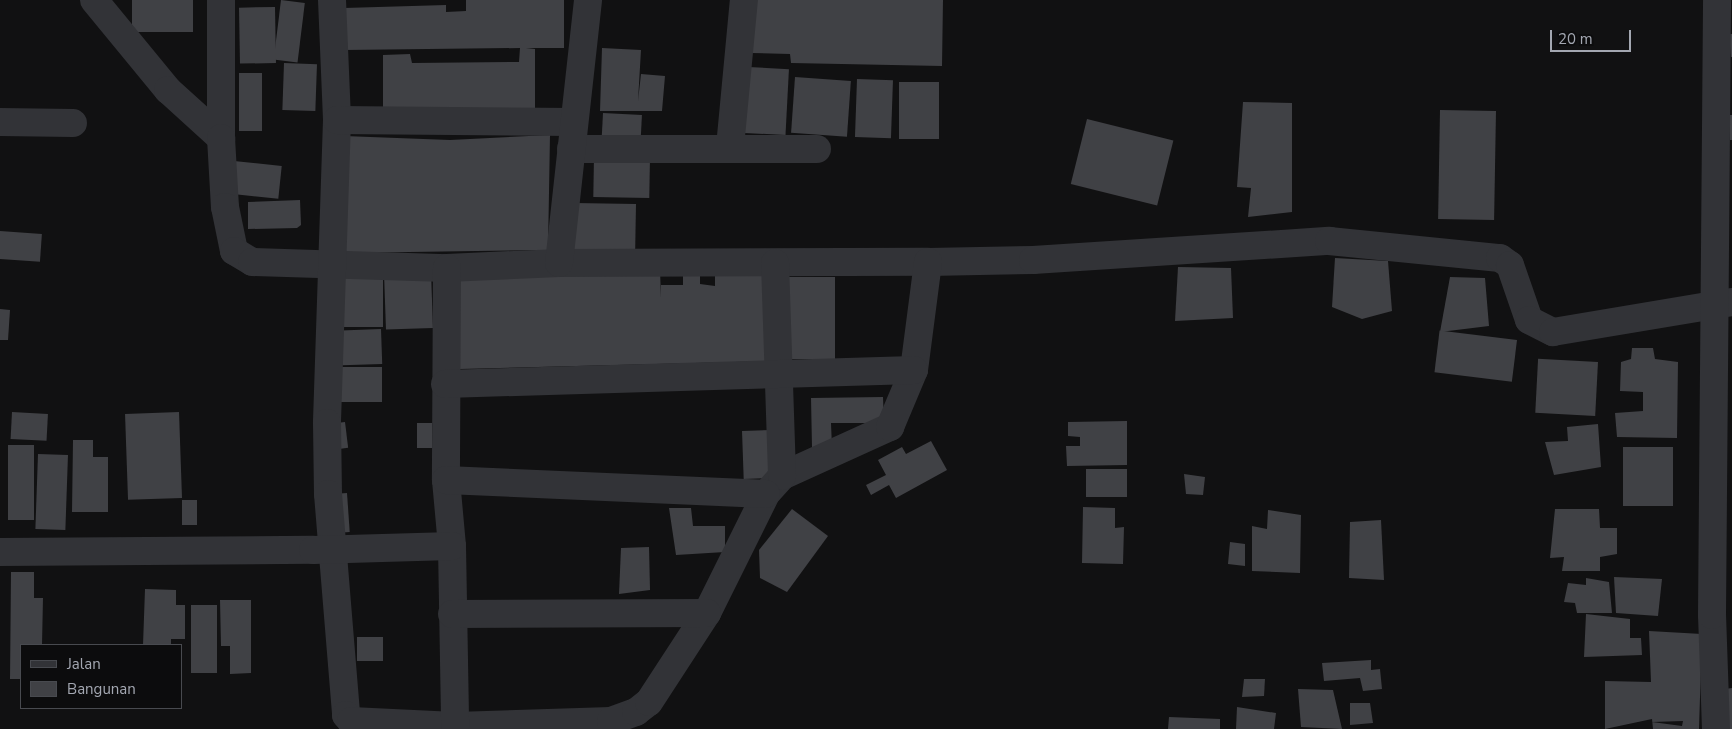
<!DOCTYPE html>
<html>
<head>
<meta charset="utf-8">
<style>
  body { margin:0 }
  #map { position:relative; width:1732px; height:729px; overflow:hidden; background:#111112; font-family:"Nunito Sans",sans-serif }
  div>[style] { position:absolute }
  .building>* { inset:0; background:#404145; transform-origin:0 0 }
  .minor>* { height:28px; margin:-14px; padding:0 14px; transform-origin:14px; border-radius:14px; background:#323337 }
  span { translate:-50% -50%; white-space:nowrap; text-align:center; line-height:1.15; -webkit-text-stroke:4px #0c0c0d; paint-order:stroke }
  .legend { position:absolute; left:20px; top:644px; width:162px; height:65px; box-sizing:border-box; background:#0c0c0d; border:1px solid #484a4f; margin:0; padding:6px 9px; list-style:none; font-size:15px; color:#a3a7b1 }
  .legend li { display:flex; align-items:center; gap:10px; height:25px }
  .legend b { width:25px; border:1px solid #484a4f }
  .scale { position:absolute; left:1550px; top:30px; width:81px; height:22px; box-sizing:border-box; border:2px solid #a3a7b1; border-top:0; padding-left:6px; font-size:15px; line-height:18px; white-space:nowrap; color:#a3a7b1; -webkit-text-stroke:4px #0c0c0d; paint-order:stroke }
</style>
</head>
<body>
<div id="map">
  <div class="building">
    <i style="left:132px;top:0;width:61px;height:32px"></i>
    <i style="left:281px;top:0;width:24px;height:60px;rotate:7deg"></i>
    <i style="clip-path:polygon(466px 0,564px 0,564px 48px,526px 48px,535px 49px,535px 109px,383px 110px,383px 55px,410px 54px,412px 63px,519px 62px,520px 48px,345px 50px,344px 8px,446px 5px,446px 12px,466px 11px)"></i>
    <i style="clip-path:polygon(752px 0,943px 0,942px 66px,791px 63px,790px 54px,751px 53px)"></i>
    <i style="left:275px;top:7px;width:56px;height:36px;rotate:89deg"></i>
    <i style="clip-path:polygon(1729px 34px,1732px 34px,1732px 57px,1731px 57px)"></i>
    <i style="clip-path:polygon(602px 48px,641px 50px,638px 101px,641px 74px,665px 76px,662px 111px,600px 111px)"></i>
    <i style="left:284px;top:63px;width:33px;height:47px;rotate:2deg"></i>
    <i style="left:748px;top:67px;width:41px;height:66px;rotate:3deg"></i>
    <i style="left:239px;top:73px;width:23px;height:58px"></i>
    <i style="left:795px;top:77px;width:56px;height:56px;rotate:4deg"></i>
    <i style="left:857px;top:79px;width:36px;height:58px;rotate:2deg"></i>
    <i style="left:899px;top:82px;width:40px;height:57px"></i>
    <i style="clip-path:polygon(1243px 102px,1292px 103px,1292px 212px,1248px 217px,1251px 188px,1237px 187px)"></i>
    <i style="left:1440px;top:110px;width:56px;height:109px;rotate:1deg"></i>
    <i style="left:603px;top:113px;width:39px;height:23px;rotate:3deg"></i>
    <i style="clip-path:polygon(1729px 115px,1732px 115px,1732px 140px,1730px 140px)"></i>
    <i style="left:1087px;top:119px;width:89px;height:67px;rotate:14deg"></i>
    <i style="clip-path:polygon(550px 135px,548px 250px,342px 253px,344px 136px,450px 140px)"></i>
    <i style="left:594px;top:156px;width:56px;height:41px;rotate:1deg"></i>
    <i style="left:234px;top:161px;width:48px;height:33px;rotate:6deg"></i>
    <i style="clip-path:polygon(300px 200px,301px 225px,297px 228px,248px 229px,248px 202px)"></i>
    <i style="left:574px;top:203px;width:62px;height:47px;rotate:1deg"></i>
    <i style="left:0;top:231px;width:42px;height:28px;rotate:4deg"></i>
    <i style="clip-path:polygon(1335px 258px,1388px 261px,1392px 311px,1362px 319px,1332px 307px)"></i>
    <i style="clip-path:polygon(1178px 267px,1231px 268px,1233px 318px,1175px 321px)"></i>
    <i style="clip-path:polygon(660px 269px,661px 298px,661px 285px,683px 285px,683px 273px,700px 273px,700px 284px,715px 286px,715px 274px,770px 270px,769px 361px,460px 369px,454px 278px)"></i>
    <i style="left:340px;top:271px;width:43px;height:56px"></i>
    <i style="left:431px;top:272px;width:56px;height:47px;rotate:88deg"></i>
    <i style="left:781px;top:277px;width:54px;height:82px"></i>
    <i style="clip-path:polygon(1450px 277px,1485px 278px,1489px 326px,1440px 332px)"></i>
    <i style="clip-path:polygon(0 309px,10px 310px,8px 340px,0 340px)"></i>
    <i style="left:381px;top:329px;width:35px;height:40px;rotate:88deg"></i>
    <i style="left:1517px;top:340px;width:42px;height:78px;rotate:97deg"></i>
    <i style="clip-path:polygon(1632px 348px,1653px 348px,1655px 359px,1678px 362px,1677px 438px,1617px 437px,1615px 413px,1643px 411px,1643px 392px,1620px 391px,1621px 362px,1631px 359px)"></i>
    <i style="left:1598px;top:362px;width:54px;height:60px;rotate:93deg"></i>
    <i style="left:382px;top:367px;width:35px;height:47px;rotate:90deg"></i>
    <i style="clip-path:polygon(883px 397px,884px 423px,831px 423px,832px 447px,812px 448px,811px 398px)"></i>
    <i style="left:12px;top:412px;width:36px;height:27px;rotate:3deg"></i>
    <i style="left:179px;top:412px;width:86px;height:54px;rotate:88deg"></i>
    <i style="clip-path:polygon(1127px 421px,1127px 465px,1067px 466px,1066px 446px,1080px 446px,1080px 437px,1068px 436px,1068px 422px)"></i>
    <i style="left:345px;top:422px;width:26px;height:13px;rotate:83deg"></i>
    <i style="left:417px;top:423px;width:15px;height:25px"></i>
    <i style="clip-path:polygon(1598px 424px,1601px 467px,1554px 475px,1545px 442px,1568px 441px,1567px 427px)"></i>
    <i style="left:772px;top:430px;width:48px;height:30px;rotate:88deg"></i>
    <i style="clip-path:polygon(73px 440px,93px 440px,93px 457px,108px 457px,108px 512px,72px 512px)"></i>
    <i style="clip-path:polygon(931px 441px,947px 470px,896px 498px,889px 485px,871px 495px,866px 485px,886px 475px,878px 460px,902px 447px,906px 454px)"></i>
    <i style="left:8px;top:445px;width:26px;height:75px"></i>
    <i style="left:1623px;top:447px;width:50px;height:59px"></i>
    <i style="left:38px;top:454px;width:30px;height:75px;rotate:2deg"></i>
    <i style="left:1086px;top:469px;width:41px;height:28px"></i>
    <i style="clip-path:polygon(1184px 474px,1205px 477px,1203px 495px,1186px 494px)"></i>
    <i style="left:347px;top:493px;width:39px;height:14px;rotate:86deg"></i>
    <i style="left:182px;top:500px;width:15px;height:25px"></i>
    <i style="clip-path:polygon(1083px 507px,1115px 508px,1115px 528px,1124px 527px,1123px 564px,1082px 563px)"></i>
    <i style="clip-path:polygon(669px 508px,691px 508px,693px 526px,725px 526px,725px 552px,676px 555px)"></i>
    <i style="clip-path:polygon(792px 509px,828px 536px,787px 592px,760px 578px,759px 550px)"></i>
    <i style="clip-path:polygon(1555px 509px,1599px 509px,1600px 528px,1617px 528px,1617px 554px,1600px 557px,1600px 571px,1562px 571px,1564px 557px,1550px 558px)"></i>
    <i style="clip-path:polygon(1268px 510px,1301px 515px,1300px 573px,1252px 571px,1252px 526px,1267px 529px)"></i>
    <i style="clip-path:polygon(1381px 520px,1384px 580px,1349px 578px,1350px 522px)"></i>
    <i style="clip-path:polygon(1230px 542px,1245px 544px,1245px 566px,1228px 564px)"></i>
    <i style="clip-path:polygon(649px 547px,650px 590px,619px 594px,621px 548px)"></i>
    <i style="clip-path:polygon(11px 572px,34px 572px,34px 598px,43px 598px,42px 645px,21px 645px,21px 679px,10px 679px)"></i>
    <i style="clip-path:polygon(1614px 577px,1662px 579px,1658px 616px,1616px 613px)"></i>
    <i style="clip-path:polygon(1586px 578px,1609px 582px,1612px 613px,1577px 613px,1575px 603px,1564px 602px,1568px 583px,1586px 585px)"></i>
    <i style="clip-path:polygon(145px 589px,176px 590px,176px 605px,185px 605px,185px 639px,171px 639px,171px 645px,143px 645px)"></i>
    <i style="clip-path:polygon(220px 600px,251px 600px,251px 673px,230px 674px,230px 646px,221px 646px)"></i>
    <i style="left:191px;top:605px;width:26px;height:68px"></i>
    <i style="clip-path:polygon(1586px 614px,1630px 619px,1630px 638px,1641px 638px,1642px 655px,1584px 657px)"></i>
    <i style="clip-path:polygon(evenodd,1649px 631px,1702px 634px,1699px 729px,1653px 729px,1652px 719px,1605px 729px,1605px 681px,1651px 682px,1649px 631px,1683px 721px,1682px 726px,1652px 722px,1683px 721px)"></i>
    <i style="left:357px;top:637px;width:26px;height:24px"></i>
    <i style="clip-path:polygon(1371px 660px,1371px 670px,1380px 669px,1382px 689px,1363px 691px,1360px 678px,1324px 681px,1322px 663px)"></i>
    <i style="clip-path:polygon(1244px 679px,1265px 679px,1264px 696px,1242px 697px)"></i>
    <i style="clip-path:polygon(1732px 688px,1732px 729px,1724px 729px,1725px 689px)"></i>
    <i style="clip-path:polygon(1298px 689px,1333px 690px,1342px 729px,1301px 727px)"></i>
    <i style="clip-path:polygon(1350px 703px,1370px 703px,1373px 723px,1350px 725px)"></i>
    <i style="clip-path:polygon(1237px 707px,1276px 713px,1274px 729px,1236px 729px)"></i>
    <i style="clip-path:polygon(1169px 717px,1220px 719px,1220px 729px,1168px 729px)"></i>
  </div>
  <div class="minor">
    <i style="left:94px;top:0;width:117px;rotate:50.6deg"></i>
    <i style="left:168px;top:90px;width:72px;rotate:42.2deg"></i>
    <i style="left:221px;top:0;width:138px;rotate:90deg"></i>
    <i style="left:221px;top:138px;width:69px;rotate:86.7deg"></i>
    <i style="left:225px;top:207px;width:45px;rotate:78.4deg"></i>
    <i style="left:234px;top:251px;width:21px;rotate:31deg"></i>
    <i style="left:252px;top:262px;width:195px;rotate:1.8deg"></i>
    <i style="left:447px;top:268px;width:112px;rotate:-2.6deg"></i>
    <i style="left:559px;top:263px;width:369px;rotate:-0.2deg"></i>
    <i style="left:928px;top:262px;width:105px;rotate:-1.1deg"></i>
    <i style="left:1033px;top:260px;width:297px;rotate:-3.7deg"></i>
    <i style="left:1329px;top:241px;width:172px;rotate:5.7deg"></i>
    <i style="left:1500px;top:258px;width:12px;rotate:35deg"></i>
    <i style="left:1510px;top:265px;width:58px;rotate:70.9deg"></i>
    <i style="left:1529px;top:320px;width:27px;rotate:27deg"></i>
    <i style="left:1553px;top:332px;width:181px;rotate:-9.5deg"></i>
    <i style="left:332px;top:0;width:120px;rotate:87.6deg"></i>
    <i style="left:337px;top:120px;width:303px;rotate:91.9deg"></i>
    <i style="left:327px;top:423px;width:71px;rotate:89.2deg"></i>
    <i style="left:328px;top:494px;width:222px;rotate:85.3deg"></i>
    <i style="left:346px;top:715px;width:8px;rotate:50deg"></i>
    <i style="left:351px;top:721px;width:104px;rotate:2.8deg"></i>
    <i style="left:455px;top:726px;width:156px;rotate:-1.8deg"></i>
    <i style="left:611px;top:721px;width:27px;rotate:-20deg"></i>
    <i style="left:636px;top:712px;width:16px;rotate:-38deg"></i>
    <i style="left:649px;top:702px;width:106px;rotate:-56.9deg"></i>
    <i style="left:707px;top:613px;width:133px;rotate:-63.6deg"></i>
    <i style="left:766px;top:494px;width:24px;rotate:-48deg"></i>
    <i style="left:782px;top:476px;width:119px;rotate:-24.4deg"></i>
    <i style="left:890px;top:427px;width:62px;rotate:-67.2deg"></i>
    <i style="left:914px;top:370px;width:109px;rotate:-82.6deg"></i>
    <i style="left:337px;top:120px;width:237px;rotate:0.5deg"></i>
    <i style="left:0;top:122px;width:73px;rotate:0.8deg"></i>
    <i style="left:730px;top:147px;width:148px;rotate:-84.6deg"></i>
    <i style="left:571px;top:149px;width:246px"></i>
    <i style="left:559px;top:263px;width:265px;rotate:-83.7deg"></i>
    <i style="left:775px;top:263px;width:213px;rotate:88.1deg"></i>
    <i style="left:447px;top:268px;width:212px;rotate:90.3deg"></i>
    <i style="left:446px;top:480px;width:66px;rotate:84.8deg"></i>
    <i style="left:452px;top:546px;width:180px;rotate:89deg"></i>
    <i style="left:445px;top:384px;width:469px;rotate:-1.7deg"></i>
    <i style="left:446px;top:480px;width:320px;rotate:2.5deg"></i>
    <i style="left:0;top:552px;width:313px;rotate:-0.4deg"></i>
    <i style="left:313px;top:550px;width:139px;rotate:-1.6deg"></i>
    <i style="left:452px;top:614px;width:255px;rotate:-0.2deg"></i>
    <i style="left:1716px;top:729px;width:114px;rotate:-92deg"></i>
    <i style="left:1712px;top:615px;width:615px;rotate:-89.53deg"></i>
  </div>
  <ul class="legend">
  <li><b style="height:6px;background:#323337"></b>Jalan</li>
  <li><b style="height:14px;background:#404145"></b>Bangunan</li>
  </ul>
  <div class="scale">20 m</div>
</div>
</body>
</html>
